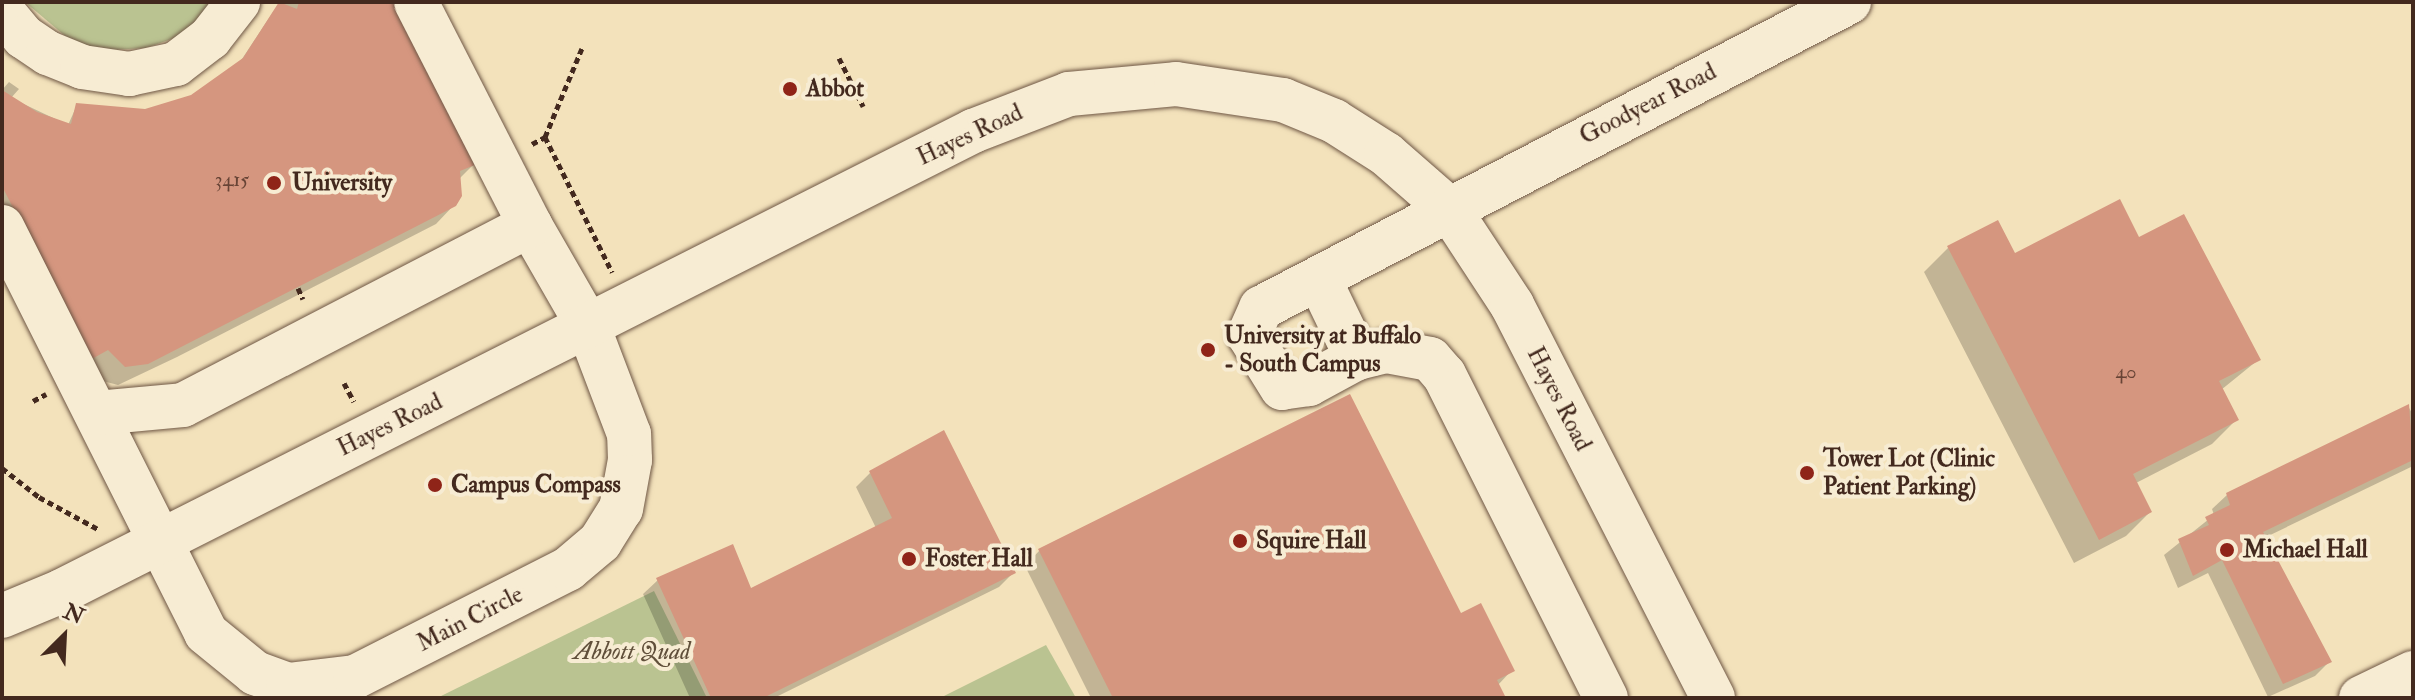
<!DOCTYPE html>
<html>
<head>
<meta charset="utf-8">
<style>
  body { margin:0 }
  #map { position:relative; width:2415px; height:700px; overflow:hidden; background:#f3e2bb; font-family:"IM FELL Double Pica",serif }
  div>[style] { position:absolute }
  .green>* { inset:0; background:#bac391 }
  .shadow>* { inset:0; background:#0003 }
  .building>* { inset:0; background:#d5967f }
  .path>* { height:5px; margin-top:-2.5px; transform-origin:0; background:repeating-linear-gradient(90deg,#43291e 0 6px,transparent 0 10px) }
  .roads { filter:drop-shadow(0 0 2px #6f5745) drop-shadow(0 0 2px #6f5745) }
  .minor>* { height:44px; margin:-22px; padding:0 22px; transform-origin:22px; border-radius:22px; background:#f7ecd3 }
  .dots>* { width:22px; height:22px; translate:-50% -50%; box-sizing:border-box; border:4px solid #f7ecd3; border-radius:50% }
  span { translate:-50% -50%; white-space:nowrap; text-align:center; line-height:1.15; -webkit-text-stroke:8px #f7ecd3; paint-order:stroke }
  .number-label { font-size:20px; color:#684436 }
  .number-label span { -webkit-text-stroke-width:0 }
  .poi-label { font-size:24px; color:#43291e; font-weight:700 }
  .left { translate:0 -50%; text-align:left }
  .street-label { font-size:24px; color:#43291e }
  .park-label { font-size:24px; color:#61503b; font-style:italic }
  .frame { position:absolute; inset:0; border:4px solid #43291e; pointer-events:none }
  .north { position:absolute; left:24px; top:596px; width:80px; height:80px; -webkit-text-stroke:6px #f7ecd3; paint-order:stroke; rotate:24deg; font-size:22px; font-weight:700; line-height:32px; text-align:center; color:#43291e }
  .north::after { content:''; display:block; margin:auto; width:28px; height:36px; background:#43291e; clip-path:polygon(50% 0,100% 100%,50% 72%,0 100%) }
</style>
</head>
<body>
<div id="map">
  <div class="green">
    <i style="clip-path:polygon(25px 2px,214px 2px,180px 36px,146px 48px,111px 50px,77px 46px)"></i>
    <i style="clip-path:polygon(654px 591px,707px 698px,437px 698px)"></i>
    <i style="clip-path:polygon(1046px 645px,1076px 698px,940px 698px)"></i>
  </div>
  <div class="shadow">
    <i style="clip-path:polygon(287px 2px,394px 2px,475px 163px,460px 178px,454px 205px,436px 224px,177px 357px,118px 385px,99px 380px,2px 238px,2px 90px,9px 82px,19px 89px,11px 98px,68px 125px,77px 105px,145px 111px,192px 97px,240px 62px,275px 9px)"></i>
    <i style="clip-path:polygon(2139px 239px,2258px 360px,2221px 390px,2236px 420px,2212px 444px,2136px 483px,2150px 512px,2126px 536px,2074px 563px,1924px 272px,1948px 248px,2014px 256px)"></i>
    <i style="clip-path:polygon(2408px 406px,2413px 415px,2413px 466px,2264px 538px,2329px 662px,2315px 676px,2268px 697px,2208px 573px,2178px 588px,2164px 555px,2214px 515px,2212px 509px,2227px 495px)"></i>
    <i style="clip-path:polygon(870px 473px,1013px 573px,999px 587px,774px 698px,690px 698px,643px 594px,658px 580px,750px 590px,876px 528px,856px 487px)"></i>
    <i style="clip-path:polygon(1039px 551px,1460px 616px,1512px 670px,1498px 685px,1504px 698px,1091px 698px,1025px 566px)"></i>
  </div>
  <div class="building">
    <i style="clip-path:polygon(279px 2px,297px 9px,299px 2px,394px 2px,477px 164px,460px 171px,462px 196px,456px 206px,148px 364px,125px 367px,108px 350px,90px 360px,2px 186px,2px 90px,37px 112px,71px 124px,76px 103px,145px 109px,191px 95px,243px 58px)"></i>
    <i style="clip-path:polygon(2120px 199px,2139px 237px,2184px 214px,2261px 360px,2219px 381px,2239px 420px,2133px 474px,2152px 512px,2099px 540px,1947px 246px,1998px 220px,2015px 253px)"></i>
    <i style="clip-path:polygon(1350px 394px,1461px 613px,1481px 603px,1515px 671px,1497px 680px,1506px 698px,1113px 698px,1038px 549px)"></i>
    <i style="clip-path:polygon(2409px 404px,2413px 460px,2263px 532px,2332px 662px,2283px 684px,2222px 560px,2193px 576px,2178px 539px,2209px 525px,2205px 517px,2230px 505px,2226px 493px)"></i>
    <i style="clip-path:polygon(944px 430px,1016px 573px,763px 698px,711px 698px,656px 578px,733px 544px,751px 588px,892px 518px,869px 471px)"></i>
  </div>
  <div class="path">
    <i style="left:839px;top:58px;width:54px;rotate:63.4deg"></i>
    <i style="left:545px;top:137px;width:151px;rotate:63.6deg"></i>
    <i style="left:532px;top:144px;width:15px;rotate:-28deg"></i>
    <i style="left:545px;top:137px;width:96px;rotate:-67.4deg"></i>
    <i style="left:298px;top:288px;width:12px;rotate:66deg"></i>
    <i style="left:344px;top:383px;width:21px;rotate:62deg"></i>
    <i style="left:33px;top:401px;width:15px;rotate:-28deg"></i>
    <i style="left:2px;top:468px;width:47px;rotate:38.1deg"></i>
    <i style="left:39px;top:497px;width:67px;rotate:28.5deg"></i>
  </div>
  <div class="roads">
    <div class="minor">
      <i style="left:2px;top:11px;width:34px;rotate:50deg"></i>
      <i style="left:24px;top:37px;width:29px;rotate:34deg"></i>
      <i style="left:48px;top:53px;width:37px;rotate:22deg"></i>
      <i style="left:82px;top:67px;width:48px;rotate:8.5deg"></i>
      <i style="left:129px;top:74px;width:48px;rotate:-12deg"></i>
      <i style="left:176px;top:64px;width:43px;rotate:-37.4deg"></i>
      <i style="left:210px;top:38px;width:46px;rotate:-52.1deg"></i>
      <i style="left:2px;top:227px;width:454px;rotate:63.3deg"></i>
      <i style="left:206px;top:633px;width:63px;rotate:39.2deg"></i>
      <i style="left:255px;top:673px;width:35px;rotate:20deg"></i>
      <i style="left:288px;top:685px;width:67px;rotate:-6.8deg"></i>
      <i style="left:355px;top:677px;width:239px;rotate:-26.9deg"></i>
      <i style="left:568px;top:569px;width:42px;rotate:-40.2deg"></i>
      <i style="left:600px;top:542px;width:39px;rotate:-58deg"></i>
      <i style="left:621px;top:509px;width:50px;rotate:-79.6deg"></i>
      <i style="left:630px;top:460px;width:26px;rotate:-92deg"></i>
      <i style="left:629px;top:434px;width:116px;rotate:-110.8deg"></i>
      <i style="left:588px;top:326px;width:116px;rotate:-119.9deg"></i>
      <i style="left:530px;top:225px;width:250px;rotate:-117.1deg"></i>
      <i style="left:1319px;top:279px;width:88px;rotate:64.3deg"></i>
      <i style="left:97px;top:413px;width:86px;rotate:-5.3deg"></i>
      <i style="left:183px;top:405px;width:391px;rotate:-27.4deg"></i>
      <i style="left:2px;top:616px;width:65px;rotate:-22.6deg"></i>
      <i style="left:62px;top:591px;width:1021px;rotate:-26.79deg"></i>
      <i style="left:973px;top:131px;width:103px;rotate:-21.1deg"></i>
      <i style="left:1069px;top:94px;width:107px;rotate:-5.3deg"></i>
      <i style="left:1176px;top:84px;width:108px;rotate:8.5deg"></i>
      <i style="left:1283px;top:100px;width:55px;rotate:22.4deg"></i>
      <i style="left:1334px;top:121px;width:62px;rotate:32.4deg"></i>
      <i style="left:1386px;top:154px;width:84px;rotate:41.1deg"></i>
      <i style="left:1449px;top:209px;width:115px;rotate:56.7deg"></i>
      <i style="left:1512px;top:305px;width:441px;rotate:62.9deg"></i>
      <i style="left:1606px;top:698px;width:361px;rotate:-116.6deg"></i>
      <i style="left:1444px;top:375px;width:21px;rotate:-131deg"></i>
      <i style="left:1430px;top:359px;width:45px;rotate:-169.7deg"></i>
      <i style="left:1386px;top:351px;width:30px;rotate:166deg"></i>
      <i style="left:1357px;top:358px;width:55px;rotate:151.6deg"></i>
      <i style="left:1309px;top:384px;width:27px;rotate:172deg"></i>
      <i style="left:1282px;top:388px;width:62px;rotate:-121.9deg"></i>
      <i style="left:1249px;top:335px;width:30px;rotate:-66deg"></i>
      <i style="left:1261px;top:308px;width:663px;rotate:-27.49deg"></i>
      <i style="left:2361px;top:698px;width:58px;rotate:-25.7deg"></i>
    </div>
  </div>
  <div class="dots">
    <i style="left:790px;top:89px;background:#8f2418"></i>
    <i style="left:274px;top:183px;background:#8f2418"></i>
    <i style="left:1208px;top:350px;background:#8f2418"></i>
    <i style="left:1807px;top:473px;background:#8f2418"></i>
    <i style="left:435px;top:485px;background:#8f2418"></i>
    <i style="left:1240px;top:541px;background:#8f2418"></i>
    <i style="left:2227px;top:550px;background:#8f2418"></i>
    <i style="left:909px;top:559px;background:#8f2418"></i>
  </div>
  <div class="number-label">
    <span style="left:232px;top:179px">3415</span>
    <span style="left:2126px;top:371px">40</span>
  </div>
  <div class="poi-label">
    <span class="left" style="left:806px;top:89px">Abbot</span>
    <span class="left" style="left:292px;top:183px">University</span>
    <span class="left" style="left:1224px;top:350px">University at Buffalo<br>- South Campus</span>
    <span class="left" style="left:1823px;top:473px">Tower Lot (Clinic<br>Patient Parking)</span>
    <span class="left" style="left:451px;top:485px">Campus Compass</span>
    <span class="left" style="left:1256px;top:541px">Squire Hall</span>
    <span class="left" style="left:2243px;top:550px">Michael Hall</span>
    <span class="left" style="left:925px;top:559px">Foster Hall</span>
  </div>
  <div class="street-label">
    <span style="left:1648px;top:104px;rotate:-27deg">Goodyear Road</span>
    <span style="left:970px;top:135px;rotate:-25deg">Hayes Road</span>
    <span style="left:1559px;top:399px;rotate:63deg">Hayes Road</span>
    <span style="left:390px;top:425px;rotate:-26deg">Hayes Road</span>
    <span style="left:470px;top:619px;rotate:-27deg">Main Circle</span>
  </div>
  <div class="park-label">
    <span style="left:632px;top:652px">Abbott Quad</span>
  </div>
  <div class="frame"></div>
  <div class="north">N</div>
</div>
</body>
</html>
